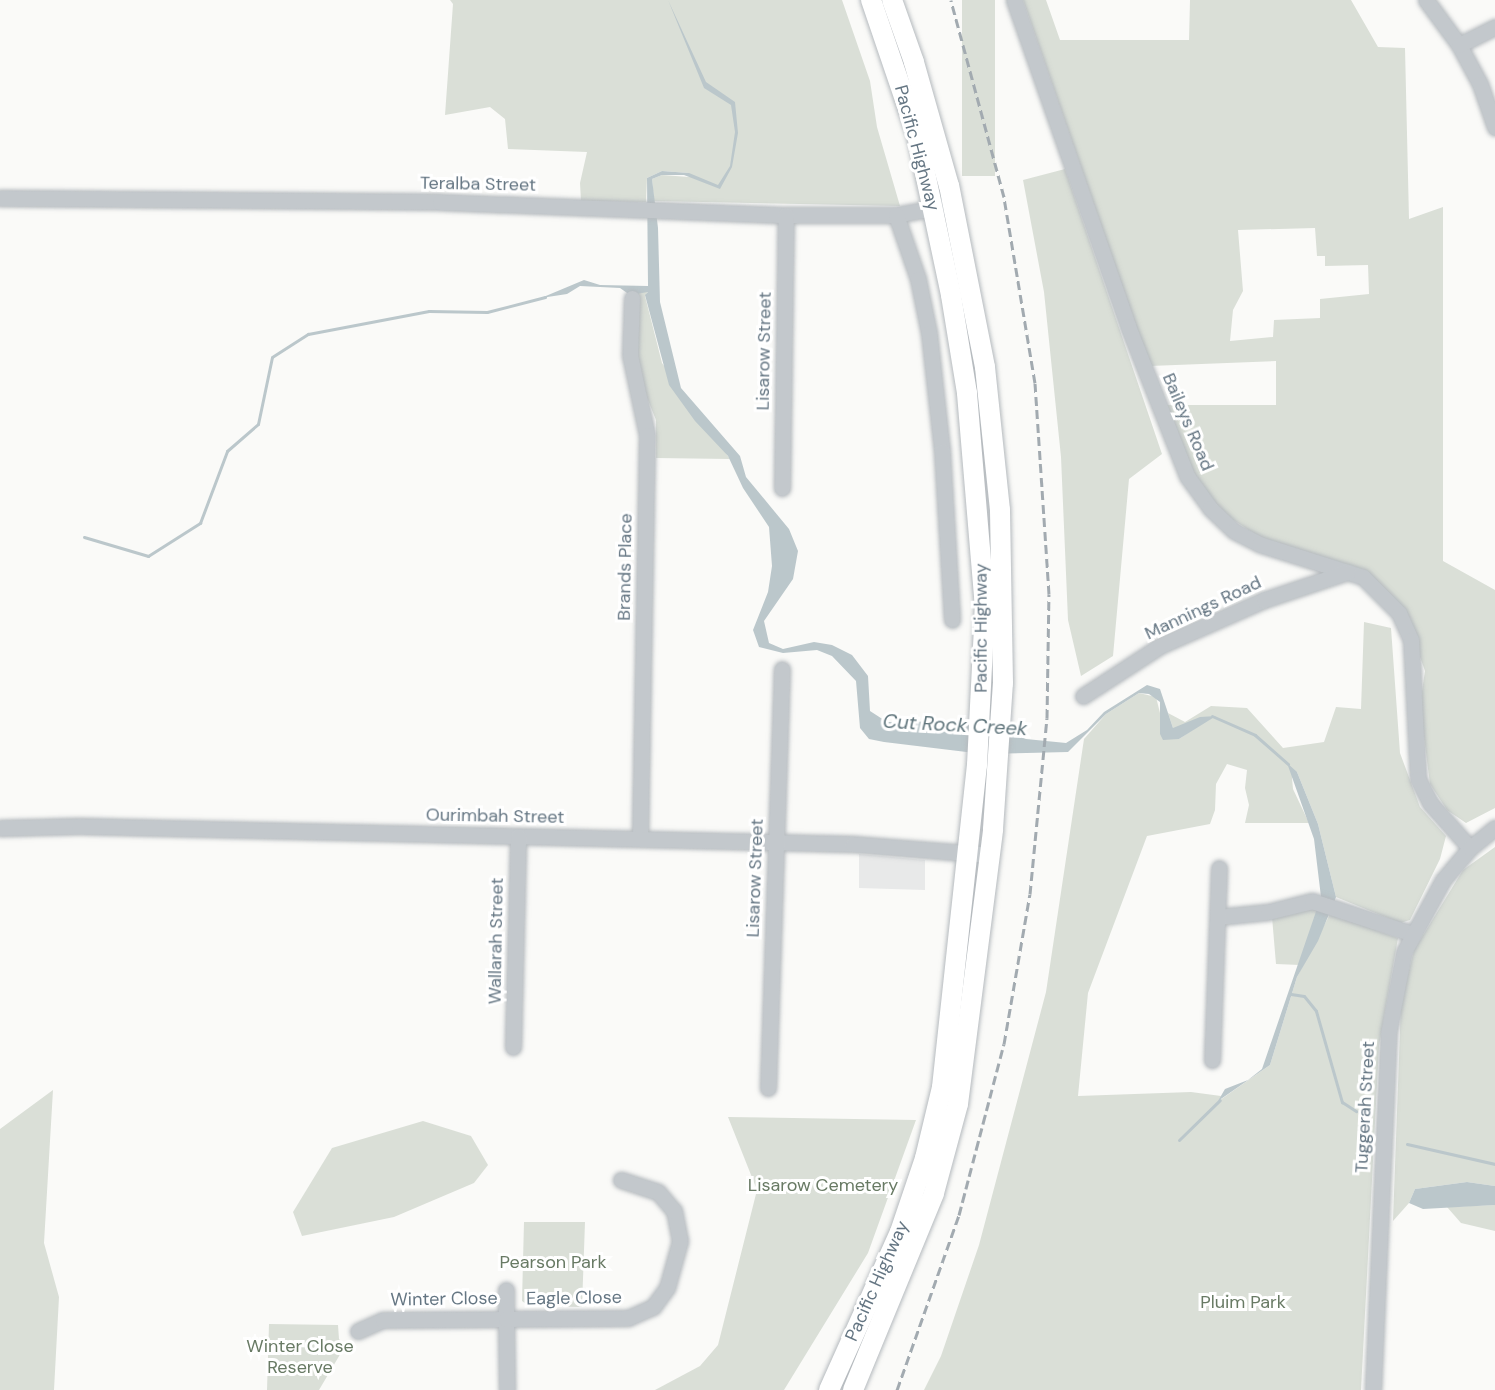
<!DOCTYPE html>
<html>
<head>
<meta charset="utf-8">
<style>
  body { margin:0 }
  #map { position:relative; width:1495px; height:1390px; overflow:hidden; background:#fafaf8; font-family:"DM Sans",sans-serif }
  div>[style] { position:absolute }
  .built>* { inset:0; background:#e8e9e9 }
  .green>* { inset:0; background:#dadfd7; transform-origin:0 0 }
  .water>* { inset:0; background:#bbc7cb }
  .stream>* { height:3px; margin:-1.5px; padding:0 1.5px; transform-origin:1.5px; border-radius:1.5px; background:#bbc7cb }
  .roads { filter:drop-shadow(0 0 2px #b5babe) drop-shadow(0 0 2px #b5babe) }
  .minor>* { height:15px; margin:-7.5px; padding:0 7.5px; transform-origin:7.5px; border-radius:7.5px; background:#c3c8cc }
  .major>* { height:20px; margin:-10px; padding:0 10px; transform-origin:10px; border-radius:10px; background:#fff }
  .rail>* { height:3px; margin-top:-1.5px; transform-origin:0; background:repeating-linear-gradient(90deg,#a2aab0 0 9px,transparent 0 13.5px) }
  span { translate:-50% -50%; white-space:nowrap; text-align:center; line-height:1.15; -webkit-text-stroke:6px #fff; paint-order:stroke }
  .street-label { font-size:18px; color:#657683 }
  .park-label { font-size:18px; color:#687a64 }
  .water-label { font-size:20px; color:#60757c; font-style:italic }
</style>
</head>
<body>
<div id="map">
  <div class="built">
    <i style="clip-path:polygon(859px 854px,925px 860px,925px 890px,859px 888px)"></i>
  </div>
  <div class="green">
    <i style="clip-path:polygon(450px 0,842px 0,870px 81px,877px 127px,900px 206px,654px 201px,652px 179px,662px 175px,689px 177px,689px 173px,662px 171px,647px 178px,646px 202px,581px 201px,580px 183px,587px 152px,508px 149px,505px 119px,490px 107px,445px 115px,453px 4px)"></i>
    <i style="left:962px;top:0;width:33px;height:176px"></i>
    <i style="clip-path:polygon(evenodd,1023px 0,1046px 0,1060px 40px,1189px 40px,1190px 0,1351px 0,1378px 47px,1405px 48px,1409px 219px,1443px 207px,1443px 561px,1495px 590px,1495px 808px,1466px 823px,1447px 810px,1430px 784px,1420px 705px,1425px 671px,1403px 608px,1379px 584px,1261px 538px,1218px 510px,1194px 476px,1164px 405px,1276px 405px,1276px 361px,1150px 366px,1023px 0,1315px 228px,1317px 256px,1325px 256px,1325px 266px,1368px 265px,1369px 294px,1320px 299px,1320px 318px,1274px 320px,1273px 337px,1230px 341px,1233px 310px,1243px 291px,1238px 230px,1315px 228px)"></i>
    <i style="clip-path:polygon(1065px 169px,1162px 454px,1129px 479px,1113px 656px,1081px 676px,1068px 620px,1061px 457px,1044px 292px,1023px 180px)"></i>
    <i style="clip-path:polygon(634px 288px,650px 289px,645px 296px,662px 363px,730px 459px,656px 458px,656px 420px,642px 385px,636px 353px)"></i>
    <i style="clip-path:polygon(1364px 622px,1391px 628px,1400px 753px,1420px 807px,1446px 836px,1440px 859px,1410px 920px,1400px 923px,1336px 897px,1318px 824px,1297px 772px,1292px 778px,1293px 789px,1309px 823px,1245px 823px,1249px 805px,1245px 788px,1247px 770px,1227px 764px,1216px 784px,1215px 810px,1210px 824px,1147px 836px,1088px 993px,1078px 1096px,1191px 1092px,1221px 1096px,1220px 1100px,1270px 1065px,1297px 977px,1330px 914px,1398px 938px,1379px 1046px,1361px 1390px,924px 1390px,941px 1356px,979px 1245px,1046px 992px,1084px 739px,1106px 714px,1139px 693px,1156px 697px,1161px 717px,1179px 739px,1209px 719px,1178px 729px,1173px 728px,1168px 713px,1185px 722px,1211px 706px,1247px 708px,1283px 748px,1324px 742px,1336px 707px,1361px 709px)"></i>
    <i style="clip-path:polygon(1495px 847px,1495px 1186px,1467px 1182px,1415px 1189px,1409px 1203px,1393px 1221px,1401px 1003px,1414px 950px,1463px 870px)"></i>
    <i style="clip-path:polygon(1318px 908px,1300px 965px,1276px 964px,1272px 917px)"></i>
    <i style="clip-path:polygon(53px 1090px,44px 1243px,59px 1297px,54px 1390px,0 1390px,0 1129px)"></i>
    <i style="clip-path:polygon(728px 1117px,916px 1120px,868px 1253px,784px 1390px,655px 1390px,700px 1366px,718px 1345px,757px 1190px)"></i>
    <i style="clip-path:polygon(423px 1121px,471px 1136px,488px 1165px,474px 1183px,394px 1217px,302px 1236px,293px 1212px,332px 1148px)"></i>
    <i style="clip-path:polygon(1495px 1205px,1495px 1231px,1461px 1223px,1447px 1207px)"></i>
    <i style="clip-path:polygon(524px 1222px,585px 1222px,582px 1307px,529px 1306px,522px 1301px)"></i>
    <i style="clip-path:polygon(269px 1324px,338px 1325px,339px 1339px,345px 1346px,319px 1390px,267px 1390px)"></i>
  </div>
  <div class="water">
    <i style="clip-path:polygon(668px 0,706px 82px,735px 102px,738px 133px,732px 167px,720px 189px,684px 175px,662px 175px,652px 179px,658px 228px,660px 302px,681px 388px,740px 456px,746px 477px,789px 529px,798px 551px,793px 579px,764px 621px,769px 643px,783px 649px,814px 642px,832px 645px,852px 655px,868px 676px,870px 711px,887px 722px,982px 721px,1026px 739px,1066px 743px,1087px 730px,1104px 712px,1147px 685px,1160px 689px,1173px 728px,1200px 717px,1216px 716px,1179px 739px,1163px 740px,1160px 734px,1160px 702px,1149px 694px,1139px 693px,1106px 714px,1068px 752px,983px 754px,884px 742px,869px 739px,860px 728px,856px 681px,832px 656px,817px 650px,783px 653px,759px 647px,753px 630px,768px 592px,772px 566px,769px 527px,743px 488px,728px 456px,695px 421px,669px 385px,645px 295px,648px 292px,630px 295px,620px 288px,580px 286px,567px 294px,541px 298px,584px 280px,600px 285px,648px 286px,647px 178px,662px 171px,689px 173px,718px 185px,730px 166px,735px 132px,731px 105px,704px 88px)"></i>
    <i style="clip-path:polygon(1287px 763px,1297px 772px,1318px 824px,1336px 897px,1318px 941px,1297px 977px,1270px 1065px,1218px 1101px,1225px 1089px,1248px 1080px,1262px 1069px,1321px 897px,1314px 839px)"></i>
    <i style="clip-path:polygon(1467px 1182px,1495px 1186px,1495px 1205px,1423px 1209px,1409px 1203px,1415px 1189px)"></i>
  </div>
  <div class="stream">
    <i style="left:84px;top:537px;width:67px;rotate:16.5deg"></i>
    <i style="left:148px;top:556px;width:62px;rotate:-32.4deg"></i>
    <i style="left:200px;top:523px;width:77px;rotate:-69.4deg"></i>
    <i style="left:227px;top:451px;width:41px;rotate:-41.1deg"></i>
    <i style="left:258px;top:424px;width:68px;rotate:-78.2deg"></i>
    <i style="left:272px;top:357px;width:43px;rotate:-32.6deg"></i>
    <i style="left:308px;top:334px;width:123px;rotate:-10.8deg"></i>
    <i style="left:429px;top:311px;width:58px;rotate:1deg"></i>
    <i style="left:487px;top:312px;width:60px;rotate:-14.5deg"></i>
    <i style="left:1212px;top:716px;width:47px;rotate:23.8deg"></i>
    <i style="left:1255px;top:735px;width:44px;rotate:41.3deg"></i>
    <i style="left:1291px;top:994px;width:13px;rotate:9deg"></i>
    <i style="left:1304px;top:996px;width:19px;rotate:51deg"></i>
    <i style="left:1316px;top:1011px;width:95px;rotate:74.1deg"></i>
    <i style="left:1342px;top:1102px;width:17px;rotate:33deg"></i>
    <i style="left:1179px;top:1140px;width:57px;rotate:-44.3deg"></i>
    <i style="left:1407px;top:1144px;width:90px;rotate:12.8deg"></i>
  </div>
  <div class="roads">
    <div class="minor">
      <i style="left:1014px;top:0;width:345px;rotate:70.7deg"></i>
      <i style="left:1128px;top:326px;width:161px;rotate:68.5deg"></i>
      <i style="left:1187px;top:476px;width:39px;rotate:54deg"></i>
      <i style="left:1210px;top:508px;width:33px;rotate:44deg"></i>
      <i style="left:1234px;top:531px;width:28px;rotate:27deg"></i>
      <i style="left:1259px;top:544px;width:109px;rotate:17.6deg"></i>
      <i style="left:1363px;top:577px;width:51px;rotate:45deg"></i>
      <i style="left:1399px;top:613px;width:30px;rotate:66deg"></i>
      <i style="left:1411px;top:640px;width:139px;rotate:87.1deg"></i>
      <i style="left:1418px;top:779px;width:27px;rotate:63deg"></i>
      <i style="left:1430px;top:803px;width:60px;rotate:48.4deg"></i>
      <i style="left:1426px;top:0;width:56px;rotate:53.7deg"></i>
      <i style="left:1459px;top:45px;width:44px;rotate:61.7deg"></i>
      <i style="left:1480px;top:84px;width:46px;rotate:70.8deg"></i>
      <i style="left:1459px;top:45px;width:40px;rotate:-26.6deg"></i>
      <i style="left:0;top:198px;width:440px;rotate:0.5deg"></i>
      <i style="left:440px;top:202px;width:346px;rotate:2.2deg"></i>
      <i style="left:786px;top:215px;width:110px"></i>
      <i style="left:896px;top:215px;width:59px;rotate:-10.7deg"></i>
      <i style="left:896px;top:215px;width:68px;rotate:71deg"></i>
      <i style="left:918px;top:279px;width:55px;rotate:78.5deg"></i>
      <i style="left:929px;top:333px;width:119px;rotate:83.7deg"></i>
      <i style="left:942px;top:451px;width:169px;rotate:86.6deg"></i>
      <i style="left:632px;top:298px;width:57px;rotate:92deg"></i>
      <i style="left:630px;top:355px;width:82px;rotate:78deg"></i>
      <i style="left:647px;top:435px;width:404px;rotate:91deg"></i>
      <i style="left:782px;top:488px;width:273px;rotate:-89.2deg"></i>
      <i style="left:1083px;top:696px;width:92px;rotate:-33deg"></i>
      <i style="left:1160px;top:646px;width:114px;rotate:-23.9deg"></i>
      <i style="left:1264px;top:600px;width:88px;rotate:-18.6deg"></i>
      <i style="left:0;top:828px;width:79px;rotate:-1.5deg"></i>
      <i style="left:79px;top:826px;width:774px;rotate:1.33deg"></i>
      <i style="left:853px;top:844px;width:137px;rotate:4.6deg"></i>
      <i style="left:1218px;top:917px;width:50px;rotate:-5.7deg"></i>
      <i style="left:1268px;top:912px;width:45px;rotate:-14deg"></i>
      <i style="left:1312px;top:901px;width:106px;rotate:18.1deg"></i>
      <i style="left:513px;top:1047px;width:211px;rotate:-88.6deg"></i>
      <i style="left:1212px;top:1060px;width:192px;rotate:-87.9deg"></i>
      <i style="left:768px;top:1088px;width:419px;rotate:-88.1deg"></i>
      <i style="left:358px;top:1331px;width:27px;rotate:-24deg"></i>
      <i style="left:383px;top:1320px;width:123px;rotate:-0.5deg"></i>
      <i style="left:506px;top:1319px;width:29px;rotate:-90deg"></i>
      <i style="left:507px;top:1390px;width:71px;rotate:-90.8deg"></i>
      <i style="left:506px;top:1319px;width:122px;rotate:-0.5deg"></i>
      <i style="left:628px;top:1318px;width:27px;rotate:-24deg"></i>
      <i style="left:653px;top:1307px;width:24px;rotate:-54deg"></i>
      <i style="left:667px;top:1288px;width:49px;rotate:-74.5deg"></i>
      <i style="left:680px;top:1241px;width:31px;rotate:-101deg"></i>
      <i style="left:674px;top:1211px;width:25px;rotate:-130deg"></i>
      <i style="left:658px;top:1192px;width:39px;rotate:-162deg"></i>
      <i style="left:1373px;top:1390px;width:360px;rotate:-87.5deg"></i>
      <i style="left:1389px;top:1030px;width:79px;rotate:-79.1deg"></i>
      <i style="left:1404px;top:952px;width:82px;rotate:-61.6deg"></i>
      <i style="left:1443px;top:880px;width:42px;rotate:-49.8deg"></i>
      <i style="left:1470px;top:848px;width:32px;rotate:-39deg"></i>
    </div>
    <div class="major">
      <i style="left:829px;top:1390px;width:173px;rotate:-65.8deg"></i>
      <i style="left:900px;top:1232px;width:78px;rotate:-71.3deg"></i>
      <i style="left:925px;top:1158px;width:73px;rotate:-76.5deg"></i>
      <i style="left:942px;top:1087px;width:324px;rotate:-83.8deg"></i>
      <i style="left:977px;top:765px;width:157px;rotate:-87.1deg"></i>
      <i style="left:985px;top:608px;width:216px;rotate:-94.8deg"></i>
      <i style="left:967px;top:393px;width:99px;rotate:-99.3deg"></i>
      <i style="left:951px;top:295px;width:164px;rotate:-102deg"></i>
      <i style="left:917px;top:135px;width:143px;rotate:-108.8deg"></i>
      <i style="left:853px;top:1390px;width:213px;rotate:-67.6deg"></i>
      <i style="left:934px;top:1193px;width:92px;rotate:-74.9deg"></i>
      <i style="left:958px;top:1104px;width:277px;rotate:-82.7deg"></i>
      <i style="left:993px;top:829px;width:146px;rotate:-86.1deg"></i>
      <i style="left:1003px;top:683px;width:173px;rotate:-91deg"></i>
      <i style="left:1000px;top:510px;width:144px;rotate:-96deg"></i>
      <i style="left:985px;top:367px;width:185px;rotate:-101.2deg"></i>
      <i style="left:949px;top:186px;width:129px;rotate:-105.8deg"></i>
      <i style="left:914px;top:62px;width:66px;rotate:-109.5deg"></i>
    </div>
  </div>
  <div class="rail">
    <i style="left:897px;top:1390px;width:186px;rotate:-70.5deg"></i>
    <i style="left:959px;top:1215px;width:177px;rotate:-75.3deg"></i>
    <i style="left:1004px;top:1044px;width:152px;rotate:-80.2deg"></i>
    <i style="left:1030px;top:894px;width:177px;rotate:-84.5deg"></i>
    <i style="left:1047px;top:718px;width:124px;rotate:-89.1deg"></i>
    <i style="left:1049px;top:594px;width:211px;rotate:-93.8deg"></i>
    <i style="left:1035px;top:383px;width:189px;rotate:-99.5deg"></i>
    <i style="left:1004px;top:197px;width:204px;rotate:-105.1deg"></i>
  </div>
  <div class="street-label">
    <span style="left:917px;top:148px;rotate:75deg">Pacific Highway</span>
    <span style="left:478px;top:184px;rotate:1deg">Teralba Street</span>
    <span style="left:764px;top:351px;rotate:-89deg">Lisarow Street</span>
    <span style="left:1188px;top:422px;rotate:67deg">Baileys Road</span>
    <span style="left:625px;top:567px;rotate:-89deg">Brands Place</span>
    <span style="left:1203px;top:608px;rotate:-25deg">Mannings Road</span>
    <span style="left:981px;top:628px;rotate:-90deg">Pacific Highway</span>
    <span style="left:495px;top:816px;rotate:1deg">Ourimbah Street</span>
    <span style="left:755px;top:878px;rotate:-88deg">Lisarow Street</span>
    <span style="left:496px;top:941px;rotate:-89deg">Wallarah Street</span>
    <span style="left:1365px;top:1107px;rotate:-87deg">Tuggerah Street</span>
    <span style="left:877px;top:1281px;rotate:-66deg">Pacific Highway</span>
    <span style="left:574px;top:1298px;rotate:-1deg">Eagle Close</span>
    <span style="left:444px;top:1299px;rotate:-1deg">Winter Close</span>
  </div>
  <div class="park-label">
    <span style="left:823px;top:1185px">Lisarow Cemetery</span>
    <span style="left:553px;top:1262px">Pearson Park</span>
    <span style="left:1243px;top:1302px">Pluim Park</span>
    <span style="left:300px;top:1357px">Winter Close<br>Reserve</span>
  </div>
  <div class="water-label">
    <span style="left:955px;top:725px;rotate:3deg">Cut Rock Creek</span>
  </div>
</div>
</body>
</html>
